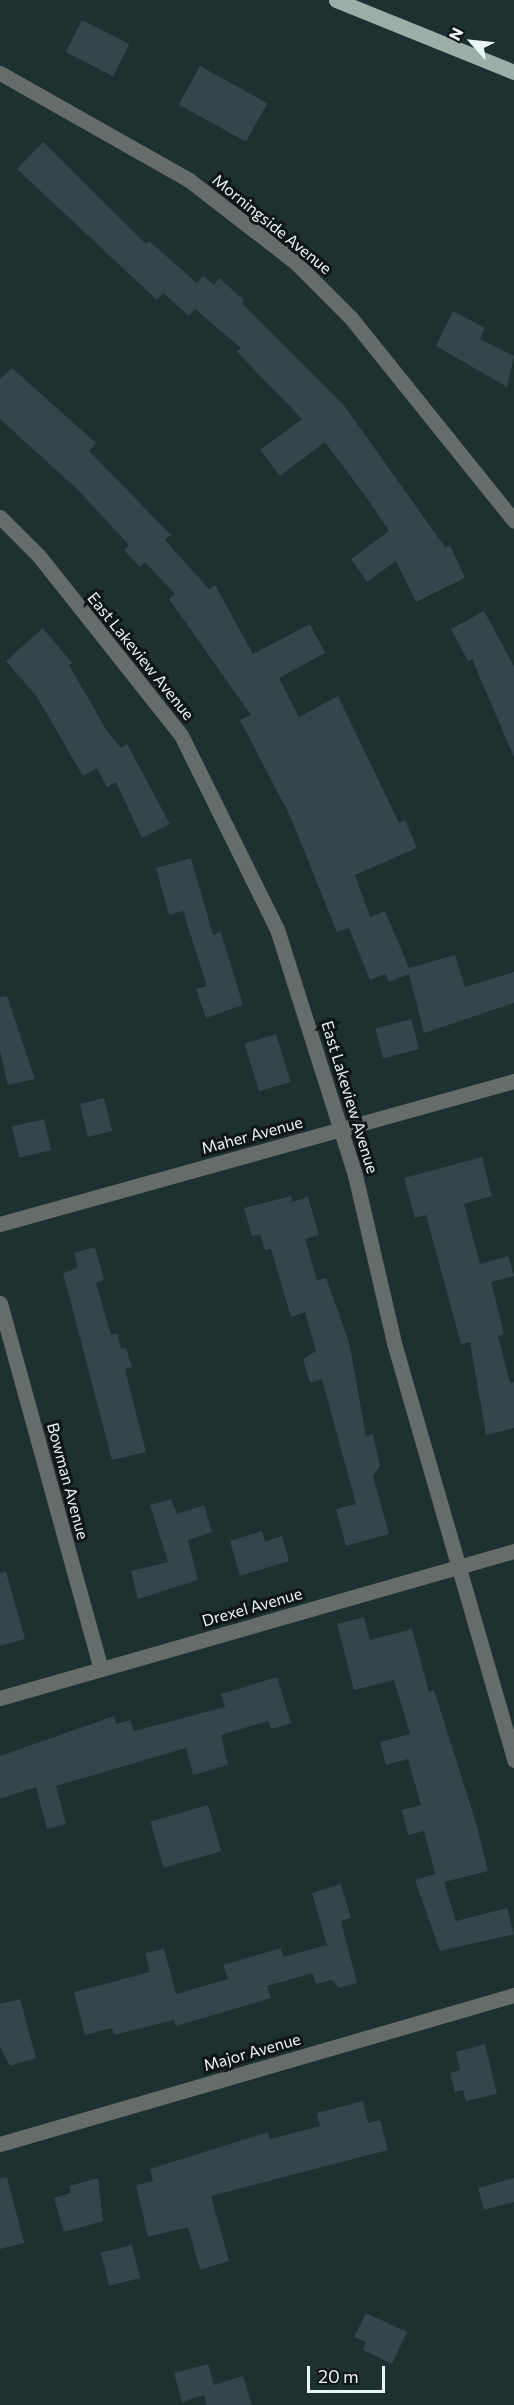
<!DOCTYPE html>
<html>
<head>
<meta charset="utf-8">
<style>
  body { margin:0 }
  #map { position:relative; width:514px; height:2405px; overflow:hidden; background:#1e3030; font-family:Commissioner,sans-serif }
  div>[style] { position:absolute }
  .building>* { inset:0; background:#34454b; transform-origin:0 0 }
  .minor>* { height:15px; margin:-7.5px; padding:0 7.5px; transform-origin:7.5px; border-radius:7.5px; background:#656d6a }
  .major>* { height:15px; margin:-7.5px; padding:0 7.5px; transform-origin:7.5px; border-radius:7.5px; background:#9dada7 }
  span { translate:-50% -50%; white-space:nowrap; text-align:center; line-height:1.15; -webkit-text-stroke:6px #0e1616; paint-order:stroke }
  .street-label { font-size:16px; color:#eaf5f5 }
  .north { position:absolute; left:442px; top:12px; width:60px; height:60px; -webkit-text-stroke:4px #0e1616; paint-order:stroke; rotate:297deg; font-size:16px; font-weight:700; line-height:24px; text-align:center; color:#eaf5f5 }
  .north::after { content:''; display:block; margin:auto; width:21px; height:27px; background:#eaf5f5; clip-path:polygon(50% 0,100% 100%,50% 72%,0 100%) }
  .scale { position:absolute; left:307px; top:2366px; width:78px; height:27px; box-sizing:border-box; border:3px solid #eaf5f5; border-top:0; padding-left:8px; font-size:18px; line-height:21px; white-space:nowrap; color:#eaf5f5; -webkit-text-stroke:4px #0e1616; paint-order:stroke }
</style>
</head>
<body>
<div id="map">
  <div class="building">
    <i style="left:82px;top:20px;width:53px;height:36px;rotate:27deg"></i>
    <i style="left:200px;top:66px;width:77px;height:44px;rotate:29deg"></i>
    <i style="clip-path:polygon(43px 142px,146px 244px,149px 241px,197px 283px,203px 276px,214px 285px,219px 278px,244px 300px,242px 303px,343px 404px,445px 547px,450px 545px,465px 578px,416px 602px,396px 561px,367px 582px,351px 559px,389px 531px,366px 497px,325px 442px,280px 476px,260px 450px,302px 419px,237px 352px,241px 348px,195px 309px,189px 316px,163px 293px,157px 300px,17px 169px)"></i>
    <i style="clip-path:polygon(453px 311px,485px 328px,480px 339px,514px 356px,507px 387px,436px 346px)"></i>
    <i style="clip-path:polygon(12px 368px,96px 443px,89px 451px,171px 535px,165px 540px,209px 589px,215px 585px,253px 654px,310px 624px,325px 653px,279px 678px,299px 717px,338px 696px,399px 823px,405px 820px,417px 848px,355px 875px,370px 917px,385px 911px,409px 968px,455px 955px,465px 987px,514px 972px,514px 1003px,424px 1033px,409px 974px,389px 982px,385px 974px,370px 980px,349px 928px,337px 932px,290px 816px,240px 720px,251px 715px,169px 599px,175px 594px,145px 562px,140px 567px,124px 550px,129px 545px,77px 489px,0 419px,0 379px)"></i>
    <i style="clip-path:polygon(484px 611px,514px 666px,514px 757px,472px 659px,468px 661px,451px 629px)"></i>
    <i style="clip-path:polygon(43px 628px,72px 663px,69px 665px,107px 731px,121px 748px,127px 744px,170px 824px,142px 838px,116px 782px,107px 787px,97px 768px,83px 776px,37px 697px,6px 661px)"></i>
    <i style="clip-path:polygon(191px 858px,213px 935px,221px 932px,243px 1005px,206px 1018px,196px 989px,207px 986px,183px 911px,169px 915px,156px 868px)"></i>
    <i style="clip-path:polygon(7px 996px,35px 1079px,8px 1085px,0 1051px,0 997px)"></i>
    <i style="left:411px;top:1019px;width:31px;height:37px;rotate:75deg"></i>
    <i style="left:276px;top:1034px;width:50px;height:33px;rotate:73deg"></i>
    <i style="left:104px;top:1098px;width:34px;height:25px;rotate:76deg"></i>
    <i style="left:44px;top:1119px;width:32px;height:33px;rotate:77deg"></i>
    <i style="clip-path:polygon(482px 1157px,492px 1196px,464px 1204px,480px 1264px,508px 1256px,514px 1276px,491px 1282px,504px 1334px,498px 1336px,510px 1383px,514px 1382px,514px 1428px,486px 1435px,470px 1342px,461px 1344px,426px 1215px,415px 1218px,404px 1178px)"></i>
    <i style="clip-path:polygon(291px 1196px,292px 1202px,308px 1197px,319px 1235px,305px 1239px,317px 1280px,326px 1278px,349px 1342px,366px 1436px,373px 1434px,380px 1466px,373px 1476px,389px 1534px,346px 1546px,336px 1509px,356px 1504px,322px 1379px,310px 1383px,303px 1359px,316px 1351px,305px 1312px,291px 1317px,271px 1249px,265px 1250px,260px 1234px,252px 1236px,244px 1208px)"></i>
    <i style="clip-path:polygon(95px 1247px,104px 1280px,96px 1283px,111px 1335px,117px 1333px,121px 1349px,126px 1348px,132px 1367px,125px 1369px,146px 1452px,112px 1460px,63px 1273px,78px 1268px,74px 1253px)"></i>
    <i style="clip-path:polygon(171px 1499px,177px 1514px,204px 1505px,212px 1532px,188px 1540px,198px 1580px,138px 1599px,131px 1571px,168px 1562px,150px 1505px)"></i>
    <i style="clip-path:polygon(262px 1531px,265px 1542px,282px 1536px,289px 1561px,240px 1576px,230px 1541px)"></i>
    <i style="clip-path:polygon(6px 1572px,25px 1639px,0 1646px,0 1573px)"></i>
    <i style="clip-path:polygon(364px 1617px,370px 1640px,412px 1629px,429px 1692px,434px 1690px,477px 1826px,488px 1871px,444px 1882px,456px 1921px,507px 1908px,514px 1934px,440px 1951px,415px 1880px,435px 1874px,424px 1831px,408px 1835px,402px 1810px,421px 1805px,408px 1759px,386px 1765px,380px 1742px,410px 1734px,394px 1680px,354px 1690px,337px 1624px)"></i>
    <i style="clip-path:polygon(277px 1677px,291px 1723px,271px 1729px,268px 1721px,221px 1735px,228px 1765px,193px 1775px,186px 1748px,56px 1786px,66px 1824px,47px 1829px,36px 1787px,0 1799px,0 1756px,114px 1716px,116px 1724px,130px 1720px,134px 1731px,225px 1707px,221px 1694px)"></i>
    <i style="left:208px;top:1805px;width:48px;height:60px;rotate:74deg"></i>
    <i style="clip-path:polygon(341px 1884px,351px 1918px,341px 1921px,357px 1983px,339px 1988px,332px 1980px,316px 1984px,313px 1973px,267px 1986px,271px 1998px,176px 2026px,174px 2020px,114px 2035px,112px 2028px,85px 2035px,74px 1992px,150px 1972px,145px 1953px,164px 1949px,176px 1994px,228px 1979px,223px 1965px,281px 1948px,283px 1957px,327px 1945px,312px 1893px)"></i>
    <i style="clip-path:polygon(20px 1999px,36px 2058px,10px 2066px,0 2046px,0 2004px)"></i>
    <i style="clip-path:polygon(485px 2044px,497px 2094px,466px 2101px,463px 2090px,455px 2092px,450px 2073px,460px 2070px,456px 2052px)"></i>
    <i style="clip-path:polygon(363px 2101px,368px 2123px,380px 2120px,388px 2150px,211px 2196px,229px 2261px,200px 2270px,188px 2227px,148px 2237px,136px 2185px,153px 2181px,150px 2169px,268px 2132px,270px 2139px,320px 2126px,317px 2113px)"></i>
    <i style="clip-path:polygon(7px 2177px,24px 2243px,0 2249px,0 2178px)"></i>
    <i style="clip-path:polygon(98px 2178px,103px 2221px,64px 2232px,54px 2198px,71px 2193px,69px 2186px)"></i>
    <i style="clip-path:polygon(514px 2178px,514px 2202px,484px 2210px,478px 2188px)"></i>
    <i style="left:132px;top:2245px;width:34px;height:32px;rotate:76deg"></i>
    <i style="clip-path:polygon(366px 2313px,407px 2332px,392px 2364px,363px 2350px,366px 2342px,354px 2337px)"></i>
    <i style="clip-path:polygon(208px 2364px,214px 2385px,243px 2376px,252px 2405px,207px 2405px,204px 2395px,182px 2402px,174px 2373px)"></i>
  </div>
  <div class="minor">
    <i style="left:0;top:73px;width:217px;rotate:29.5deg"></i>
    <i style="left:189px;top:180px;width:134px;rotate:37.7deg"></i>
    <i style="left:295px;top:262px;width:79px;rotate:45deg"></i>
    <i style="left:351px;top:318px;width:260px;rotate:51.2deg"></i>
    <i style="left:0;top:517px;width:55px;rotate:45deg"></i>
    <i style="left:39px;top:556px;width:228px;rotate:51.6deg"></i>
    <i style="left:181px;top:735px;width:216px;rotate:63.7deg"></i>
    <i style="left:277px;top:929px;width:258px;rotate:72.4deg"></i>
    <i style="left:355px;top:1175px;width:172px;rotate:76.9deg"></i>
    <i style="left:394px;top:1343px;width:434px;rotate:73.9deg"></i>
    <i style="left:0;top:1224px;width:534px;rotate:-15.55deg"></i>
    <i style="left:0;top:1303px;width:380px;rotate:74.6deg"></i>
    <i style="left:0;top:1698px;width:535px;rotate:-15.96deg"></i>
    <i style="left:0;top:2144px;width:535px;rotate:-16.17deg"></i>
  </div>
  <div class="major">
    <i style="left:336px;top:0;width:192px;rotate:22deg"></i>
  </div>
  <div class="street-label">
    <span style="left:272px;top:224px;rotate:39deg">Morningside Avenue</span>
    <span style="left:141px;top:656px;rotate:51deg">East Lakeview Avenue</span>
    <span style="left:350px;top:1097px;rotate:73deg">East Lakeview Avenue</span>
    <span style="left:252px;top:1135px;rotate:-15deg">Maher Avenue</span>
    <span style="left:68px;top:1481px;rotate:75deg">Bowman Avenue</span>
    <span style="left:252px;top:1607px;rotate:-16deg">Drexel Avenue</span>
    <span style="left:252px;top:2052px;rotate:-16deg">Major Avenue</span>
  </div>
  <div class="north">N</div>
  <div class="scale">20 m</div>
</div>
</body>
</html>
